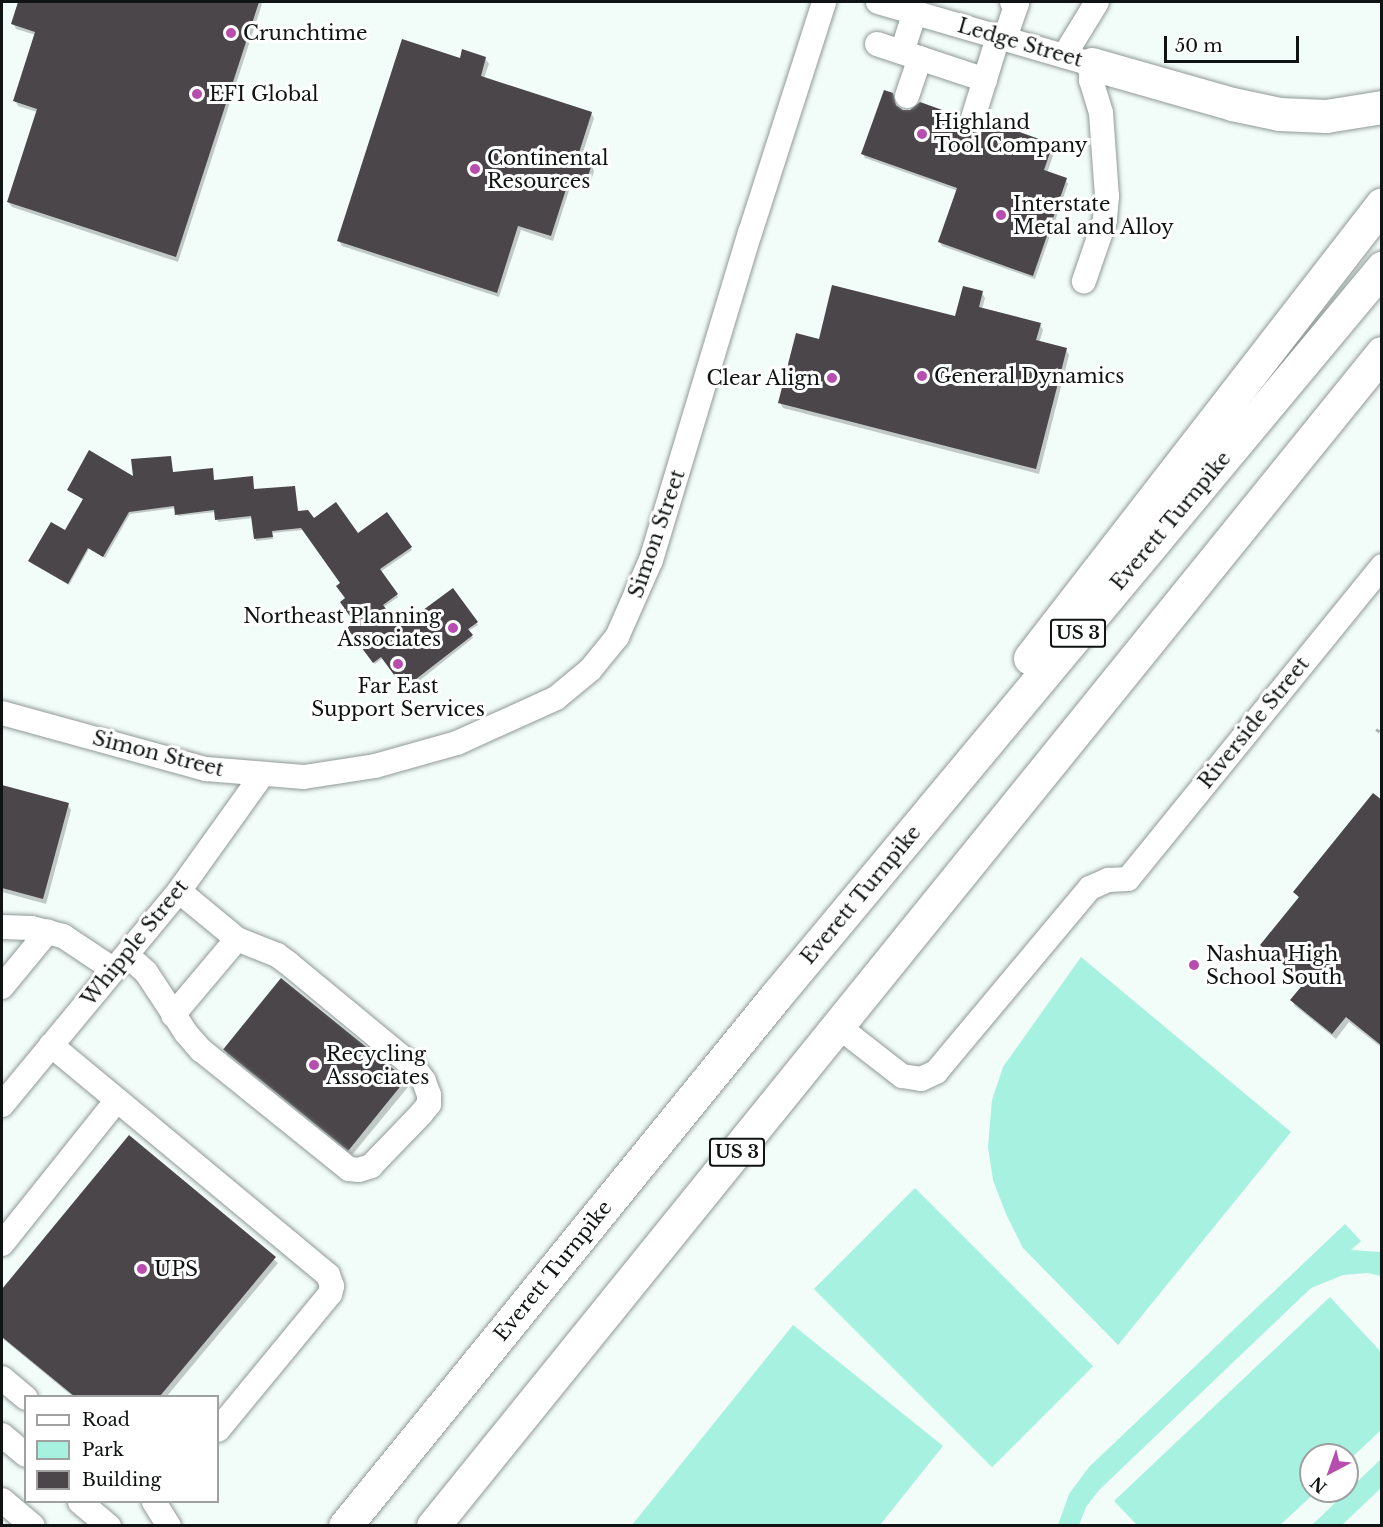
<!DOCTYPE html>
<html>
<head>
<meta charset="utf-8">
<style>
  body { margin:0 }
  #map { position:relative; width:1383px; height:1527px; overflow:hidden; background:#f2fcf9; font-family:"Libre Baskerville",serif }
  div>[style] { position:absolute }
  .green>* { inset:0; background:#a7f1e1; transform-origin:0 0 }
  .shadow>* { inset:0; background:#0003 }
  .building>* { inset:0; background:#4b464a; transform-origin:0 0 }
  .path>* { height:3px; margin-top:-1.5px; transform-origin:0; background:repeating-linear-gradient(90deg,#acb4b2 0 4.5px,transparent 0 7.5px) }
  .roads { filter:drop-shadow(0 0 2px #909997) drop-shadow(0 0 2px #909997) }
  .minor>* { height:24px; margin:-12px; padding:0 12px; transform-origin:12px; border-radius:12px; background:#fff }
  .highway>* { height:33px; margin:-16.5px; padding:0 16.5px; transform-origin:16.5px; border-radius:16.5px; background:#fff }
  .dots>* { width:16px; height:16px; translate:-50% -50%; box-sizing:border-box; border:3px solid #fff; border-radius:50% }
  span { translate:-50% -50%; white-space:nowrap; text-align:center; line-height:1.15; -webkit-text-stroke:6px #fff; paint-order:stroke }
  .shield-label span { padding:2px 4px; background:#fff; border:2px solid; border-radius:4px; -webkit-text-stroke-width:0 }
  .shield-label { font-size:18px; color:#101313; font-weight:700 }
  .poi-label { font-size:20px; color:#101313 }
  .left { translate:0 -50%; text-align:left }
  .right { translate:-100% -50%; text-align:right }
  .street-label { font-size:20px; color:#101313 }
  .frame { position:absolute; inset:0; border:3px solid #101313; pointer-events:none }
  .legend { position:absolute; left:24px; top:1395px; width:195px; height:108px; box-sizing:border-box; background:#fff; border:2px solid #9fa1a1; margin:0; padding:8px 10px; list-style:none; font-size:18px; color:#101313 }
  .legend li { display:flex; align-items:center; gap:12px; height:30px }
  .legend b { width:30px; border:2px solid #9fa1a1 }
  .north { position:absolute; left:1299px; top:1443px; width:60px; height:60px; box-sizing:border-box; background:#fff; border:2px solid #9fa1a1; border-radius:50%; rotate:221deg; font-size:16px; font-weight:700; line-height:24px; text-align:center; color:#101313 }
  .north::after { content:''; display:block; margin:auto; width:21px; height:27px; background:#b74dae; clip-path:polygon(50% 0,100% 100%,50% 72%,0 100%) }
  .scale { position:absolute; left:1164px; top:36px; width:135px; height:27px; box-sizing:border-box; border:3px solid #101313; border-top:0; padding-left:8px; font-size:18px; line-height:21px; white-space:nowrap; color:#101313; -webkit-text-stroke:4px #fff; paint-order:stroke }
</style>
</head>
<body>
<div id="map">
  <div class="green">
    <i style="clip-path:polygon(1081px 957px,1291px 1132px,1118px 1345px,1023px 1248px,1006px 1214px,993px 1180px,988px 1147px,992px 1100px,1003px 1067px)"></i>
    <i style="left:915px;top:1188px;width:252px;height:143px;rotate:45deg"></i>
    <i style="clip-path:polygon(1345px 1224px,1361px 1241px,1351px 1250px,1381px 1252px,1381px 1276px,1367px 1273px,1343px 1275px,1311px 1288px,1099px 1490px,1086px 1507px,1079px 1525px,1058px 1525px,1069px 1494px,1089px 1467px)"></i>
    <i style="clip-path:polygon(1330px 1297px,1381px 1352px,1381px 1430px,1347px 1462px,1347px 1455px,1311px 1455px,1311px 1491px,1317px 1491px,1280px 1525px,1137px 1525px,1114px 1501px)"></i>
    <i style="clip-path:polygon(793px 1325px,943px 1446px,880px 1525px,632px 1525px)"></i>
    <i style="clip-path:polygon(1381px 1459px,1381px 1488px,1342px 1525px,1312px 1525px)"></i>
  </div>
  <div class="shadow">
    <i style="clip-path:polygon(20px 2px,260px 2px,262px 4px,178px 262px,12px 207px,8px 202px,37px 112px,18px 106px,15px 100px,36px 35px,16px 29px,13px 23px)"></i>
    <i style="clip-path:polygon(485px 58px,489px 64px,484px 78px,591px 113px,594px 118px,580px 162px,591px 165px,594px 171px,588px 190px,571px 184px,553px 241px,521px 230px,499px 297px,342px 246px,339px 241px,461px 60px)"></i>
    <i style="clip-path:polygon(892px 94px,897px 107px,902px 111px,958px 117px,963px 130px,968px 133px,1052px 145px,1055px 150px,1047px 173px,1066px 180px,1068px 184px,1035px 279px,942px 246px,940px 242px,958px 191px,865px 158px,863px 154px)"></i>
    <i style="clip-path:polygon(982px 293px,985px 298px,982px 309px,1040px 324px,1043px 330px,1039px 343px,1066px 350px,1069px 355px,1039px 474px,783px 408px,780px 403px,820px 340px,956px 318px)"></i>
    <i style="clip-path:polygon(170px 457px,173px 473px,214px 481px,252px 478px,254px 491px,294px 487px,298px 513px,358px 535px,386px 514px,412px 550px,380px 572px,398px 597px,384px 607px,399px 629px,453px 590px,478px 625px,468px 631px,473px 638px,414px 685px,407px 674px,399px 680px,383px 658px,375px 664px,350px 630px,356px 623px,342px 583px,303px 530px,272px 533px,273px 539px,256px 541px,253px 518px,218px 522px,216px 512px,178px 516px,176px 508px,130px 514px,105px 558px,89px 549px,69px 585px,31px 563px,66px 532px,84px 500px,68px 490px,135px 479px)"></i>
    <i style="clip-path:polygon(2px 786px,68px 805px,71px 810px,46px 904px,2px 892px)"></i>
    <i style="clip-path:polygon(1382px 801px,1382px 1048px,1349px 1022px,1336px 1039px,1295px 1006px,1292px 1000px,1305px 984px,1262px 946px,1300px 899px,1295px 892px)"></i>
    <i style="clip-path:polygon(281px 980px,408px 1087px,352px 1155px,228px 1055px,224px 1049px)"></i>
    <i style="clip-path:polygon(129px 1137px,278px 1263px,167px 1396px,72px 1396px,2px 1338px,2px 1291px)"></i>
  </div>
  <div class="building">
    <i style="clip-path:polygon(18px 2px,259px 2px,176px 257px,7px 202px,37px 109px,13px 101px,35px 32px,11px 24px)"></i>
    <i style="clip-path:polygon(402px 39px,460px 58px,462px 49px,486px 57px,481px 76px,592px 112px,577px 159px,592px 164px,585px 185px,569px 180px,551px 236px,518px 226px,497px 293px,337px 241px)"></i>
    <i style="clip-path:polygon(884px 90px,893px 93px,896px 105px,903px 110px,910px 110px,920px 102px,959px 116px,962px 127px,968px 131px,977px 132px,985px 125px,1001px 131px,1003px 126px,1053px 144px,1044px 170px,1067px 178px,1033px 276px,938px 242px,957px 188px,861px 154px)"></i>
    <i style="clip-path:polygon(832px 285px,955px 316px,963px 286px,983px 291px,979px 307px,1041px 323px,1036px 340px,1067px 348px,1036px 469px,778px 403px,796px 333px,819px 339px)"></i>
    <i style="clip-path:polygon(89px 450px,133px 476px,131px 459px,171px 456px,173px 472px,213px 468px,214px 480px,253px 476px,254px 489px,295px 486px,298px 511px,308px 510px,314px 518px,336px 502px,358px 533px,387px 512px,412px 547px,380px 569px,398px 594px,383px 605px,400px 627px,453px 588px,478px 622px,468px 629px,473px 635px,411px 683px,404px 673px,397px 679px,381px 657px,373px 663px,347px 628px,354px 622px,340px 602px,345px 598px,336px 586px,340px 583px,301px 528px,272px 531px,273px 537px,254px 539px,251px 516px,215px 520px,214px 510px,175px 515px,174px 506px,129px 512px,103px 557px,88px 548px,68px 584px,28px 561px,51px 522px,65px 530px,83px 499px,67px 490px)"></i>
    <i style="clip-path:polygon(2px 785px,69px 803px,43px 899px,2px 888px)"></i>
    <i style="clip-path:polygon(1373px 793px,1382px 800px,1382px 1046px,1346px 1017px,1332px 1034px,1290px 1000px,1305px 982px,1260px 945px,1299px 897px,1293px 892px)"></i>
    <i style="left:281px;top:978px;width:161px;height:92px;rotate:39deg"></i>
    <i style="clip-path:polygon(129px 1135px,276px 1257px,160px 1396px,74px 1396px,2px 1337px,2px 1289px)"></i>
  </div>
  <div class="path">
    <i style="left:1376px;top:729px;width:7px;rotate:34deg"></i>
  </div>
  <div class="roads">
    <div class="minor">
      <i style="left:878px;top:2px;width:223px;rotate:16.2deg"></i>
      <i style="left:1092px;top:64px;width:16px;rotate:94deg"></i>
      <i style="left:1091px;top:80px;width:34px;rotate:73deg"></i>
      <i style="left:1101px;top:113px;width:83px;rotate:85.9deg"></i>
      <i style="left:1107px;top:196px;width:24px;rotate:95deg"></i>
      <i style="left:1105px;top:220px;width:65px;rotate:109deg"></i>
      <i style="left:1005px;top:38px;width:37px;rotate:-71deg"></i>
      <i style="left:1017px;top:3px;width:5px;rotate:-169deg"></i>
      <i style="left:877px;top:44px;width:114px;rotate:18.4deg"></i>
      <i style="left:902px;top:52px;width:42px;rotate:-72deg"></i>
      <i style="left:1064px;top:56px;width:63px;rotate:-58.6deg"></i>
      <i style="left:907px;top:96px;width:40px;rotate:-71.1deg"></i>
      <i style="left:973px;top:118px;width:85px;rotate:-72.8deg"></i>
      <i style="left:2px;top:713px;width:212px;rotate:15.4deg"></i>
      <i style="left:206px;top:769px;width:98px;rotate:4.7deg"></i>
      <i style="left:304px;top:777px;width:72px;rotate:-8.8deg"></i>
      <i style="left:375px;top:766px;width:85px;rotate:-15.7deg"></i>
      <i style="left:457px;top:743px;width:109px;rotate:-24.4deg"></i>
      <i style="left:556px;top:698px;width:44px;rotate:-39.5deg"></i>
      <i style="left:590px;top:670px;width:43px;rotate:-50.7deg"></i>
      <i style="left:617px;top:637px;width:84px;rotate:-66.2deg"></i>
      <i style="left:651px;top:560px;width:342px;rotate:-73.2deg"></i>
      <i style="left:750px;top:233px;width:243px;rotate:-72.2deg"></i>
      <i style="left:2px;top:927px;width:29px;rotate:2deg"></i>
      <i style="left:31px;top:928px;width:33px;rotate:14deg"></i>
      <i style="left:63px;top:936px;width:61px;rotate:33.7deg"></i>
      <i style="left:127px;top:955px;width:25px;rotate:42deg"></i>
      <i style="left:146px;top:972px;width:73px;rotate:56.7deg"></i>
      <i style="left:186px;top:1033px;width:23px;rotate:49deg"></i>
      <i style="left:201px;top:1050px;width:190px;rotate:38.8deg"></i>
      <i style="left:349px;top:1169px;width:10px;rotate:6deg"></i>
      <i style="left:359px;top:1170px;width:13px;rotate:-18deg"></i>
      <i style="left:371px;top:1166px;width:72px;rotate:-46.1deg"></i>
      <i style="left:421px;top:1114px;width:13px;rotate:-51deg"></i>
      <i style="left:429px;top:1104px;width:9px;rotate:-90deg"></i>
      <i style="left:429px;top:1095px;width:15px;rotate:-110deg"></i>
      <i style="left:424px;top:1081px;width:17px;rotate:-126deg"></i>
      <i style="left:414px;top:1067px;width:163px;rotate:-140.5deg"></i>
      <i style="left:288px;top:963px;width:14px;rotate:-144deg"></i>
      <i style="left:277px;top:955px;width:43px;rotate:-158.2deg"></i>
      <i style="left:237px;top:939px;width:75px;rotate:-140.4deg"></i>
      <i style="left:2px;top:987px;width:72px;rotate:-50.6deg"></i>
      <i style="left:173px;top:1015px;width:99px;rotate:-49.9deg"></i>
      <i style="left:839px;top:1027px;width:80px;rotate:37.9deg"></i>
      <i style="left:902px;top:1076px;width:19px;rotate:9deg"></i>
      <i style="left:921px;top:1079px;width:17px;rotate:-25deg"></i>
      <i style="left:936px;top:1072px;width:240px;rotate:-50.1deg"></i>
      <i style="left:1090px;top:888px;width:20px;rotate:-24deg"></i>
      <i style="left:1108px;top:880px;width:20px;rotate:-3deg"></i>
      <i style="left:1128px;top:879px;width:403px;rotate:-50.9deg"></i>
      <i style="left:51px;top:1045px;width:360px;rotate:39.7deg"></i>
      <i style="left:328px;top:1275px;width:12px;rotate:70deg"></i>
      <i style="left:332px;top:1286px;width:8px;rotate:104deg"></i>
      <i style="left:330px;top:1294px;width:176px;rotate:129.5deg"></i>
      <i style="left:2px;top:1105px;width:278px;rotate:-50.4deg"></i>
      <i style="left:179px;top:891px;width:143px;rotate:-54.4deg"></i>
      <i style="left:2px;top:1244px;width:184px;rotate:-51.4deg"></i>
      <i style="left:2px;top:1378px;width:31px;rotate:40deg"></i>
      <i style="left:2px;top:1435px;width:31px;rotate:40deg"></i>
      <i style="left:2px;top:1500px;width:40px;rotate:40deg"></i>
      <i style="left:80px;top:1502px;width:38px;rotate:40deg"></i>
      <i style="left:154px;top:1502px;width:28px;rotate:58deg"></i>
    </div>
    <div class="highway">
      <i style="left:1092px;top:64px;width:146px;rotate:15.9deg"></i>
      <i style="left:1232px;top:104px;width:48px;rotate:12deg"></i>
      <i style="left:1279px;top:114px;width:47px;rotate:2.4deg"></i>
      <i style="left:1326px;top:116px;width:57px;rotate:-9.1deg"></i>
      <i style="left:1030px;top:658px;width:574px;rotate:-52.21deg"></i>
      <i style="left:345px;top:1526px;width:682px;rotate:-50.89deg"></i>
      <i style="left:775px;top:997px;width:949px;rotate:-50.22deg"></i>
      <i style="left:433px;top:1526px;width:1509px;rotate:-51.03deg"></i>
    </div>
  </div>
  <div class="dots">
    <i style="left:231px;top:33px;background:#b74dae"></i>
    <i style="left:197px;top:94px;background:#b74dae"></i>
    <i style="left:922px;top:134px;background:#b74dae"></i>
    <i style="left:475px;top:169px;background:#b74dae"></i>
    <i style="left:1001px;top:215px;background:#b74dae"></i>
    <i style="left:922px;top:376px;background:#b74dae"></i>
    <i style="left:832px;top:378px;background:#b74dae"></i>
    <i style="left:453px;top:628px;background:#b74dae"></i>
    <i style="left:398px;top:664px;background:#b74dae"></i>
    <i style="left:1194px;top:965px;background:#b74dae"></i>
    <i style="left:314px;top:1065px;background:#b74dae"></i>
    <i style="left:142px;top:1269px;background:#b74dae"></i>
  </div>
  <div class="shield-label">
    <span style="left:1078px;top:633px">US 3</span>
    <span style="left:737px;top:1152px">US 3</span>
  </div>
  <div class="poi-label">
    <span class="left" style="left:243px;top:33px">Crunchtime</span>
    <span class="left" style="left:209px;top:94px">EFI Global</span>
    <span class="left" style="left:934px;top:134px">Highland<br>Tool Company</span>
    <span class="left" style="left:487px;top:170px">Continental<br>Resources</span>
    <span class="left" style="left:1013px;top:216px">Interstate<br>Metal and Alloy</span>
    <span class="left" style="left:934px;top:376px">General Dynamics</span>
    <span class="right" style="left:820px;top:378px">Clear Align</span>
    <span class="right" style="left:441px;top:628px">Northeast Planning<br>Associates</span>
    <span style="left:398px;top:698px">Far East<br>Support Services</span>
    <span class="left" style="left:1206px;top:966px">Nashua High<br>School South</span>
    <span class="left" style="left:326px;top:1066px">Recycling<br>Associates</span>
    <span class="left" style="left:154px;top:1269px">UPS</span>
  </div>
  <div class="street-label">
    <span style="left:1020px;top:43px;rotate:16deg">Ledge Street</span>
    <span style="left:1171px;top:521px;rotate:-50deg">Everett Turnpike</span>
    <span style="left:657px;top:534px;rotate:-71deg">Simon Street</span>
    <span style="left:1254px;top:723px;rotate:-51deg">Riverside Street</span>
    <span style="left:158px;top:754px;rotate:14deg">Simon Street</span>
    <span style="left:861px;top:895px;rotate:-50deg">Everett Turnpike</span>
    <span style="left:135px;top:943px;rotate:-51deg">Whipple Street</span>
    <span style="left:553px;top:1271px;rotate:-51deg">Everett Turnpike</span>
  </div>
  <div class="frame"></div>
  <ul class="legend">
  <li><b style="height:8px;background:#fff"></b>Road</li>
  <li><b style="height:16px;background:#a7f1e1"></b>Park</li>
  <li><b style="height:16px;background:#4b464a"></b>Building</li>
  </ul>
  <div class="north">N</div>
  <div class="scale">50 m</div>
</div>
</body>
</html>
